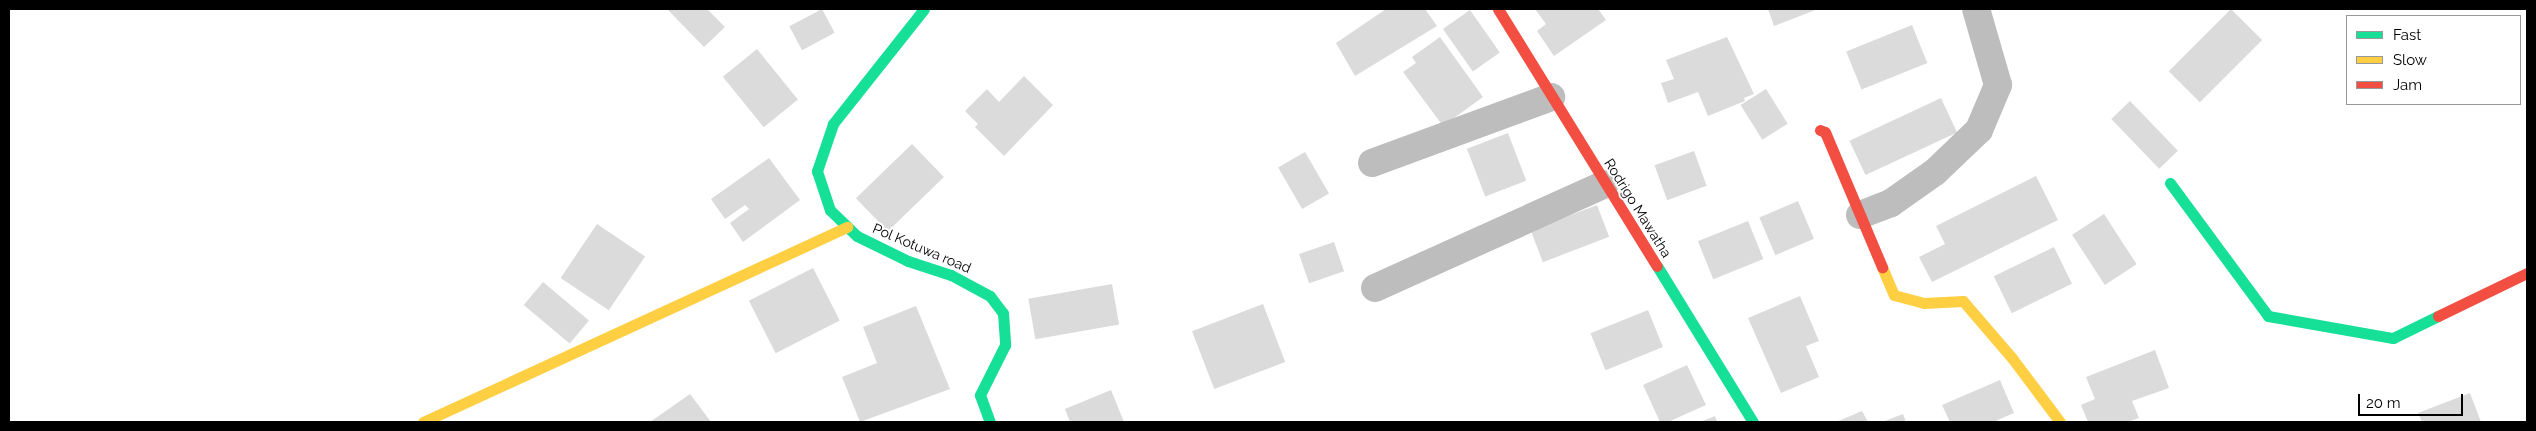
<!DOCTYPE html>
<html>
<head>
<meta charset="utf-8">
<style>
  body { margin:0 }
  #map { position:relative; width:2536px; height:431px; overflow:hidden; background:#fff; font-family:Raleway,sans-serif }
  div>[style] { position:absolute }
  .building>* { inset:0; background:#dbdbdb; transform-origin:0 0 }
  .street>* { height:28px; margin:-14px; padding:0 14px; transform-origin:14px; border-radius:14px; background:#bdbdbd }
  .fast>* { height:11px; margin:-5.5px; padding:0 5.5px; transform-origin:5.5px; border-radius:5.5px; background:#16e098 }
  .slow>* { height:11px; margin:-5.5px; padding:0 5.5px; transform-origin:5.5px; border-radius:5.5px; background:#ffcf43 }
  .jam>* { height:11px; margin:-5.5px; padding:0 5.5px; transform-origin:5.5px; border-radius:5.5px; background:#f24e42 }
  span { translate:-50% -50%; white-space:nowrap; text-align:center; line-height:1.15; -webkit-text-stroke:4px #fff; paint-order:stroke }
  .street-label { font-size:14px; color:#000 }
  .frame { position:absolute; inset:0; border:10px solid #000; pointer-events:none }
  .legend { position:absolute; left:2346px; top:15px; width:175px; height:90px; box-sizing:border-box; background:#fff; border:1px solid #999; margin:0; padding:6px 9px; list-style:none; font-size:15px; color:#000 }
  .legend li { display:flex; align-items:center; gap:10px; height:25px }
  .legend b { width:25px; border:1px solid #999 }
  .scale { position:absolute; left:2358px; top:394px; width:105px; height:22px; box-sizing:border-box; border:2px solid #000; border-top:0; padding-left:6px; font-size:15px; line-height:18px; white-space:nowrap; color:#000; -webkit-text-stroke:4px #fff; paint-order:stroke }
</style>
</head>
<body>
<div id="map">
  <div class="building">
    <i style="clip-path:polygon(667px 9px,707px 9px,725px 27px,704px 47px)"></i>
    <i style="left:822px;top:9px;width:27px;height:37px;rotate:62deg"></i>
    <i style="clip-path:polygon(1386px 9px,1425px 9px,1437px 26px,1355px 76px,1336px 43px)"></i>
    <i style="clip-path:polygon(1535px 9px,1598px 9px,1606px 20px,1554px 56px,1537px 31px,1546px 24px)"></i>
    <i style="clip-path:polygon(1768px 9px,1818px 9px,1774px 26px)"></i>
    <i style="left:2231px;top:9px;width:44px;height:88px;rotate:45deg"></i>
    <i style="left:1470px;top:10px;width:52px;height:33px;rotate:55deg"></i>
    <i style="left:1912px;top:25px;width:41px;height:71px;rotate:68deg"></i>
    <i style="clip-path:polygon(1440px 37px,1483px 97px,1443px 126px,1403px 72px,1416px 63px,1412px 57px)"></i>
    <i style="clip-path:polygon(1727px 37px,1754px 94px,1744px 98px,1745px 101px,1708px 116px,1698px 92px,1668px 103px,1661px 83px,1674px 79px,1666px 60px)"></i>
    <i style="left:757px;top:49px;width:65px;height:44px;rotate:51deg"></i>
    <i style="clip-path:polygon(1024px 76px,1053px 105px,1004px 156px,975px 127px,978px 124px,965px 111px,987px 89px,999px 102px)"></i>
    <i style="left:1766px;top:89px;width:41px;height:30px;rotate:58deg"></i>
    <i style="left:1941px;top:98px;width:38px;height:101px;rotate:65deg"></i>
    <i style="left:2130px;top:101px;width:69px;height:26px;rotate:46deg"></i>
    <i style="left:1508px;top:133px;width:51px;height:44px;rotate:69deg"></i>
    <i style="left:912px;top:144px;width:46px;height:78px;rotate:46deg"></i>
    <i style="left:1694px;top:151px;width:37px;height:42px;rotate:70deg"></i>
    <i style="left:1305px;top:152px;width:48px;height:31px;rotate:60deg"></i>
    <i style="clip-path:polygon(769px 158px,800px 200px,743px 242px,730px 223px,749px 209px,745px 205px,725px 219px,711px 199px)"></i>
    <i style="clip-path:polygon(2036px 176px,2058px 220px,1932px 282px,1919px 257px,1945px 244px,1936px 226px)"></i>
    <i style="left:1798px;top:201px;width:41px;height:42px;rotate:67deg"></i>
    <i style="left:1597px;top:205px;width:34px;height:71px;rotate:69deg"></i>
    <i style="left:2104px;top:214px;width:60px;height:38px;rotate:57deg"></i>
    <i style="left:1748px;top:221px;width:41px;height:54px;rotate:68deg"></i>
    <i style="left:597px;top:224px;width:58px;height:65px;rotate:34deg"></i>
    <i style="left:1334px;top:242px;width:31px;height:37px;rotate:71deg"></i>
    <i style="left:2054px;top:247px;width:41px;height:67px;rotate:64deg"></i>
    <i style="left:813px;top:268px;width:59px;height:72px;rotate:63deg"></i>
    <i style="left:543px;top:282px;width:60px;height:30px;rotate:40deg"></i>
    <i style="left:1112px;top:284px;width:41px;height:85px;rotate:80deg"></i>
    <i style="clip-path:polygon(1800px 296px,1819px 341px,1806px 346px,1819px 377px,1781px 393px,1748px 318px)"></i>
    <i style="left:1263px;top:304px;width:62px;height:76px;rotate:69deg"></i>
    <i style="clip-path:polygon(916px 306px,950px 389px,860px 422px,842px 377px,877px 363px,863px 327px)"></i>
    <i style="left:1648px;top:310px;width:40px;height:62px;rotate:68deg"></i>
    <i style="clip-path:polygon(2155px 350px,2169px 388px,2132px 401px,2139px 418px,2127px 422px,2088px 422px,2081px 405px,2095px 399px,2086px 377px)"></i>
    <i style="clip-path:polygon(1687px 365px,1706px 405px,1668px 422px,1660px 422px,1643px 385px)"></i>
    <i style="clip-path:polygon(2000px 380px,2014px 413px,1993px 422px,1950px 422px,1942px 405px)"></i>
    <i style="clip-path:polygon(1111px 390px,1124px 422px,1070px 422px,1065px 409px)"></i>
    <i style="clip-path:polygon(2470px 393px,2481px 422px,2422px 422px,2418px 413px)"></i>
    <i style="clip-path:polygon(690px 394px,711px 422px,650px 422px)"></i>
    <i style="clip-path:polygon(1862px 411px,1868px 422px,1836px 422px)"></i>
    <i style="clip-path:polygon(1903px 414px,1906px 422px,1882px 422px)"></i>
    <i style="clip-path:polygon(1715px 416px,1717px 422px,1700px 422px)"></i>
  </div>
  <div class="street">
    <i style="left:1372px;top:163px;width:191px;rotate:-20.2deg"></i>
    <i style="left:1860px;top:215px;width:33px;rotate:-21deg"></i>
    <i style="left:1891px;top:203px;width:54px;rotate:-35.2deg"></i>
    <i style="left:1935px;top:172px;width:61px;rotate:-43.7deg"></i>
    <i style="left:1979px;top:130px;width:49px;rotate:-67.1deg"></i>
    <i style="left:1998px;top:85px;width:79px;rotate:-106.1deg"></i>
    <i style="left:1375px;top:288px;width:252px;rotate:-24.3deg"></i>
  </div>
  <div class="fast">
    <i style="left:924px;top:9px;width:147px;rotate:128.4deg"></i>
    <i style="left:833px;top:124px;width:50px;rotate:108.8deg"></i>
    <i style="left:817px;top:171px;width:41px;rotate:71.6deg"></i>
    <i style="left:830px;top:210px;width:37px;rotate:44deg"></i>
    <i style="left:857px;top:236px;width:57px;rotate:26.1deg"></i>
    <i style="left:908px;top:261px;width:45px;rotate:18deg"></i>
    <i style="left:951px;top:275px;width:44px;rotate:28.3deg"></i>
    <i style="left:990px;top:296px;width:21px;rotate:53deg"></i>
    <i style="left:1003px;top:313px;width:32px;rotate:86deg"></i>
    <i style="left:1005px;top:345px;width:56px;rotate:116.6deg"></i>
    <i style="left:980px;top:395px;width:29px;rotate:70deg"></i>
    <i style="left:2170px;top:183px;width:165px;rotate:53.6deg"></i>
    <i style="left:2268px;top:316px;width:127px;rotate:10deg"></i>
    <i style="left:2393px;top:338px;width:50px;rotate:-26.1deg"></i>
    <i style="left:1657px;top:266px;width:183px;rotate:58.4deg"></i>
  </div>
  <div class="slow">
    <i style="left:1882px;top:267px;width:30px;rotate:67deg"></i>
    <i style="left:1894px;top:295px;width:31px;rotate:15deg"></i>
    <i style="left:1924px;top:303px;width:39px;rotate:-3deg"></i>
    <i style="left:1963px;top:301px;width:75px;rotate:49.3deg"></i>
    <i style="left:2012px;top:358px;width:80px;rotate:53.1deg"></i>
    <i style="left:423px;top:422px;width:467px;rotate:-24.7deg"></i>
  </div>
  <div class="jam">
    <i style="left:1498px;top:9px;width:302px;rotate:58.3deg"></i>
    <i style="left:1820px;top:130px;width:5px;rotate:22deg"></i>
    <i style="left:1825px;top:132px;width:147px;rotate:67.1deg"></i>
    <i style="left:2438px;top:316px;width:99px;rotate:-25.8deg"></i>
  </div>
  <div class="street-label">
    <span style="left:1638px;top:208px;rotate:58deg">Rodrigo Mawatha</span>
    <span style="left:922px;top:248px;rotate:23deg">Pol Kotuwa road</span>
  </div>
  <div class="frame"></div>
  <ul class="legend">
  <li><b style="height:6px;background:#16e098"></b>Fast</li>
  <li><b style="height:6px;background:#ffcf43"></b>Slow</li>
  <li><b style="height:6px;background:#f24e42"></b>Jam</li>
  </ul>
  <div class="scale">20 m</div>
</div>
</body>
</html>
